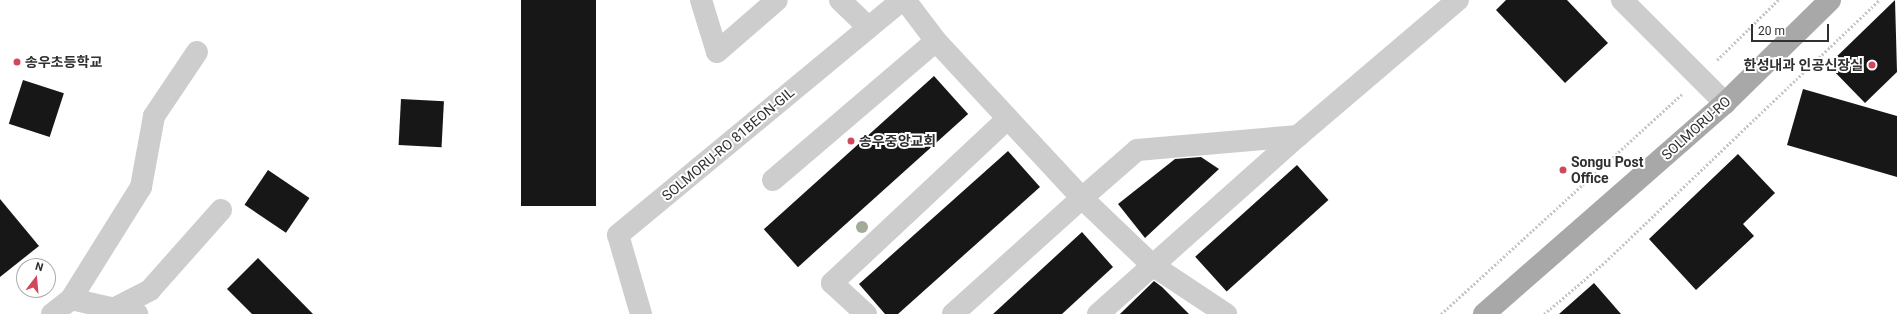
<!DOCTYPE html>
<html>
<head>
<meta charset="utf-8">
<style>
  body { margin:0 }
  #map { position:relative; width:1897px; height:314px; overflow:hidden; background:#fff; font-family:Roboto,"Noto Sans KR",sans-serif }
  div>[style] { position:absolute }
  .building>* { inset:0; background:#171717; transform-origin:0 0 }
  .path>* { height:2.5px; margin-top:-1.25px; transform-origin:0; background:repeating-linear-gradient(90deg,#c7c7c7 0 2px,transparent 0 4px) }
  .minor>* { height:22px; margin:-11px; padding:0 11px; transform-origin:11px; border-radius:11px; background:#cdcdcd }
  .major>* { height:22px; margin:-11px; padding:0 11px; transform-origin:11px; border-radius:11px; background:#a8a8a8 }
  .trees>* { width:12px; height:12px; margin:-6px; border-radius:50%; background:#a2ab97 }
  .dots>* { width:11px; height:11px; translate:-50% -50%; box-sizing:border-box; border:2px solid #fff; border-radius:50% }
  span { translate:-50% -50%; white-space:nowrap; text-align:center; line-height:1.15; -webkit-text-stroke:4px #fff; paint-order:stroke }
  .poi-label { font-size:14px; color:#303030; font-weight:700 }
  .left { translate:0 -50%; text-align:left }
  .right { translate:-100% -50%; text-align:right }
  .street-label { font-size:14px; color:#303030 }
  .north { position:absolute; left:16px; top:258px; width:40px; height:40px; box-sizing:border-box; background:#fff; border:1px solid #acacac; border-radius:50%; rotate:16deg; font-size:11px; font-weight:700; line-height:16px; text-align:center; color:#303030 }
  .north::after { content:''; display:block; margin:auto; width:14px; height:18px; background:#d1475c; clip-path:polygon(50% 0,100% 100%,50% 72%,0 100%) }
  .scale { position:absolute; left:1751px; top:24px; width:78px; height:18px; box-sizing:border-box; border:2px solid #303030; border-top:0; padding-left:5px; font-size:12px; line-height:14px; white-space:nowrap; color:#303030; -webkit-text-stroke:3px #fff; paint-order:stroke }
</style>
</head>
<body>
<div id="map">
  <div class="building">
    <i style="left:521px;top:0;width:75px;height:206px"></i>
    <i style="clip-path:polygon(1506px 0,1567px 0,1608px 43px,1565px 83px,1496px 10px)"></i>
    <i style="clip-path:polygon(1895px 0,1897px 72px,1865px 103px,1828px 65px)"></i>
    <i style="left:934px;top:76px;width:51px;height:229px;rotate:48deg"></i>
    <i style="left:23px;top:80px;width:43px;height:46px;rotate:18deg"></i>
    <i style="clip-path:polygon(1803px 89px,1897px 116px,1897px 177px,1787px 145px)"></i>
    <i style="left:401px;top:99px;width:43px;height:46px;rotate:3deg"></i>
    <i style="clip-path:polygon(1008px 151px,1040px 187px,898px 314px,885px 314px,859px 284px)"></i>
    <i style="clip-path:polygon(1738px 154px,1775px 193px,1743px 224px,1754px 236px,1696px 290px,1649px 239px)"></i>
    <i style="clip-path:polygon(1201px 157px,1219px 169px,1145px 238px,1118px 204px,1175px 159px)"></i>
    <i style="left:1297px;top:165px;width:47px;height:137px;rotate:48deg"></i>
    <i style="left:268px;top:170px;width:50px;height:42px;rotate:34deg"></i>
    <i style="clip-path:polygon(0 199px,39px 246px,0 277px)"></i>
    <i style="clip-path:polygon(1082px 232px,1113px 267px,1062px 314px,993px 314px)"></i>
    <i style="clip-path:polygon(258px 258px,313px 314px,252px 314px,227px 289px)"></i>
    <i style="clip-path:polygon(1154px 281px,1162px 287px,1189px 314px,1120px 314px)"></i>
    <i style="clip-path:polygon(1594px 283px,1621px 314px,1559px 314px)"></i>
  </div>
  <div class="path">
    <i style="left:1717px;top:60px;width:86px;rotate:-44.5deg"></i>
    <i style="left:1441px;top:314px;width:326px;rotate:-42.4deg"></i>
    <i style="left:1544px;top:314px;width:80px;rotate:-40.4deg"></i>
    <i style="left:1605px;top:262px;width:379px;rotate:-43.7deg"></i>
  </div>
  <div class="minor">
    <i style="left:701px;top:0;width:54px;rotate:72.9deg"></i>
    <i style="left:717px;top:52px;width:79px;rotate:-40.9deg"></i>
    <i style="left:840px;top:0;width:39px;rotate:44deg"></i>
    <i style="left:1622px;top:0;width:146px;rotate:45deg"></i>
    <i style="left:936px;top:41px;width:214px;rotate:47.1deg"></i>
    <i style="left:1082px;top:198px;width:73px;rotate:-41.1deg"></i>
    <i style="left:1137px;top:150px;width:162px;rotate:-5deg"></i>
    <i style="left:1298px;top:136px;width:268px;rotate:138.3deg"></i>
    <i style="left:1298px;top:136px;width:210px;rotate:-40.4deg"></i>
    <i style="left:773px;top:180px;width:214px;rotate:-40.5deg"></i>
    <i style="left:936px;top:41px;width:51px;rotate:-127.1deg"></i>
    <i style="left:71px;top:299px;width:68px;rotate:12.8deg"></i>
    <i style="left:117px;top:307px;width:37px;rotate:-27deg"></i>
    <i style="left:150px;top:290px;width:107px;rotate:-48.4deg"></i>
    <i style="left:52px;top:314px;width:24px;rotate:-38deg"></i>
    <i style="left:71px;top:299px;width:132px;rotate:-58deg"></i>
    <i style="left:141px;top:187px;width:72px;rotate:-79.6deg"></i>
    <i style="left:154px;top:116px;width:77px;rotate:-56.1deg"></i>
    <i style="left:641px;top:314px;width:82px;rotate:-106.2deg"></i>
    <i style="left:618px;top:235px;width:369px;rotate:-39.6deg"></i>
    <i style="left:866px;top:314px;width:46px;rotate:-137.6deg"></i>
    <i style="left:832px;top:283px;width:240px;rotate:-43.1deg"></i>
    <i style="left:953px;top:314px;width:173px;rotate:-42deg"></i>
    <i style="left:1082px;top:198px;width:97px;rotate:43.7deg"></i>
    <i style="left:1152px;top:265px;width:89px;rotate:33.5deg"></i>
  </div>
  <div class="major">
    <i style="left:1484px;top:314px;width:320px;rotate:-41.2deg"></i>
    <i style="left:1725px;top:103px;width:147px;rotate:-44.4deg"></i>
  </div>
  <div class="trees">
    <i style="left:862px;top:227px"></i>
  </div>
  <div class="dots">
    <i style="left:17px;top:62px;background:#d1475c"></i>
    <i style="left:1872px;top:65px;background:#d1475c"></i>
    <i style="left:851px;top:141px;background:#d1475c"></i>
    <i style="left:1563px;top:170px;background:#d1475c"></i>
  </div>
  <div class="poi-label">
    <span class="left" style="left:25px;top:62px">송우초등학교</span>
    <span class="right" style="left:1863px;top:65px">한성내과 인공신장실</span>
    <span class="left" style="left:859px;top:141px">송우중앙교회</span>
    <span class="left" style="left:1571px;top:170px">Songu Post<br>Office</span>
  </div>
  <div class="street-label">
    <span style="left:1696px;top:128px;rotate:-42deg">SOLMORU-RO</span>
    <span style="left:728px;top:144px;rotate:-40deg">SOLMORU-RO 81BEON-GIL</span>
  </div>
  <div class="north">N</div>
  <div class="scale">20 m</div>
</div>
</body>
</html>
